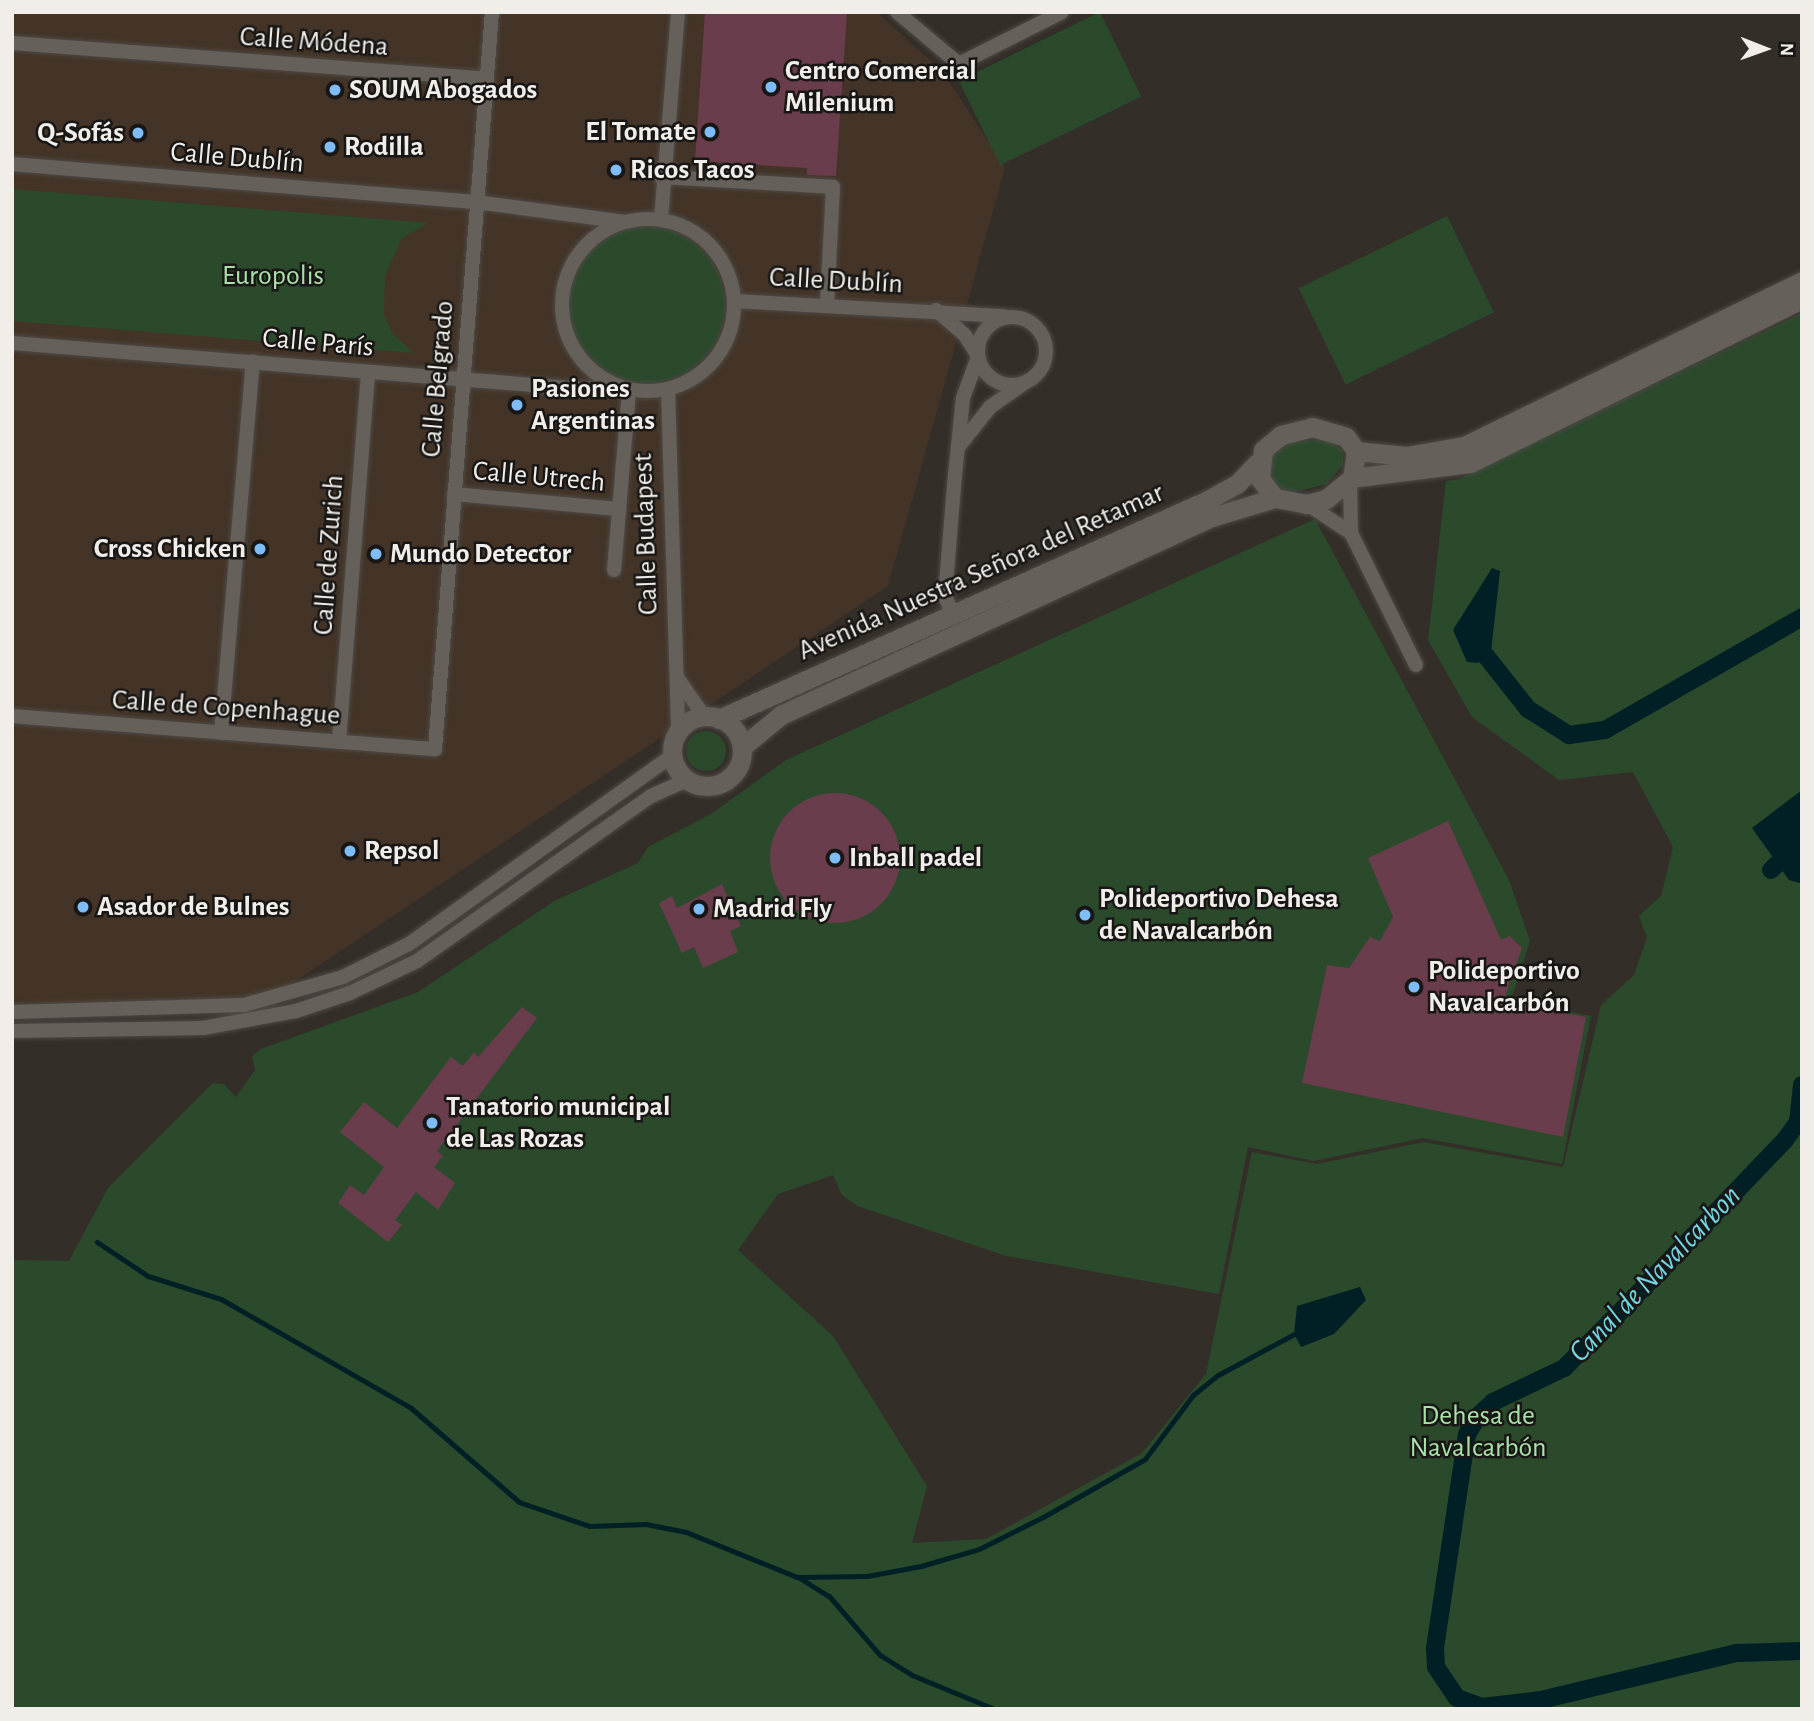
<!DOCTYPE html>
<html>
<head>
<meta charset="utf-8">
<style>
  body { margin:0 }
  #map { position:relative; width:1814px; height:1721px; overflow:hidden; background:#342e29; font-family:"Alegreya Sans",sans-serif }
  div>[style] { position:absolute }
  .industrial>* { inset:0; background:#433427 }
  .green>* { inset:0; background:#2b4a2c; transform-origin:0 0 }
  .round { border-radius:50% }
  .water>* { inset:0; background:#002025 }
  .stream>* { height:5px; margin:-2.5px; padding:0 2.5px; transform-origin:2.5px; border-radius:2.5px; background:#002025 }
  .canal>* { height:18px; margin:-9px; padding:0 9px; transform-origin:9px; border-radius:9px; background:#002025 }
  .building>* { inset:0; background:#6a3d4c }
  .roads { filter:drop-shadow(0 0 2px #4e4a46) drop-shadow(0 0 2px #4e4a46) }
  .street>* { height:14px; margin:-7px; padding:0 7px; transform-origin:7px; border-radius:7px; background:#66605a }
  .street>.ring { margin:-7px; padding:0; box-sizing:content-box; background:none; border:14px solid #66605a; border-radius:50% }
  .secondary>* { height:19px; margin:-9.5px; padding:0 9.5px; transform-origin:9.5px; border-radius:9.5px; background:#66605a }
  .secondary>.ring { margin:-9.5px; padding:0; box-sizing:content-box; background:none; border:19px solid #66605a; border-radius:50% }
  .dots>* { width:19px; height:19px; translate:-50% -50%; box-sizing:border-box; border:4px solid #191715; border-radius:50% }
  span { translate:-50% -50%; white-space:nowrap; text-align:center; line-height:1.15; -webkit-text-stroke:5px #191715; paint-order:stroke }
  .street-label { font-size:28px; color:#f1eeea }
  .poi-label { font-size:28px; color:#f1eeea; font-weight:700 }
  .left { translate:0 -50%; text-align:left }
  .right { translate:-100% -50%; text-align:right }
  .park-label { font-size:28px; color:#a9e2a9 }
  .water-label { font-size:30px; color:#70d5e3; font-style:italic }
  .frame { position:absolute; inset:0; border:14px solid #f1eeea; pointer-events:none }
  .north { position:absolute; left:1730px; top:14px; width:70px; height:70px; -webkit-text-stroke:5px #191715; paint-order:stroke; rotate:91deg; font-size:19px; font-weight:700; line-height:28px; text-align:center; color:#f1eeea }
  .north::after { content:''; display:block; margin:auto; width:24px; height:32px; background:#f1eeea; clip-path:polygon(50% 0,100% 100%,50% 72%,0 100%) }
</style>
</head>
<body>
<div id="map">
  <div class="industrial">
    <i style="clip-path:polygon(12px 12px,877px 12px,943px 72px,1005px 168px,888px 586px,273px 996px,12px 1011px)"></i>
  </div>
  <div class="green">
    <i style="left:1100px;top:12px;width:94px;height:157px;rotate:64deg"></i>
    <i style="clip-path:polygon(12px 189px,428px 223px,402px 238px,385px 276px,384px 315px,393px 334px,414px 353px,12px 321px)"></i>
    <i style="left:1447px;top:216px;width:107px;height:165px;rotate:64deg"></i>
    <i class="round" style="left:569px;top:227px;width:156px;height:156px"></i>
    <i style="clip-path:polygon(1802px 313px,1802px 1709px,12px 1709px,12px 1260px,69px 1261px,108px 1188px,213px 1083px,224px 1084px,236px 1097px,255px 1070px,252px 1056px,261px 1049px,418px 992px,556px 900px,638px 863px,648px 847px,711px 814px,786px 760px,1315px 519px,1509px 880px,1530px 941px,1511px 1000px,1591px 1016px,1562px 1164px,1423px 1138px,1314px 1161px,1248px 1147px,1219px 1294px,1006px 1256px,857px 1206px,842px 1195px,833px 1175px,778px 1194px,738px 1250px,833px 1336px,927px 1486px,912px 1543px,986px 1539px,1142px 1453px,1206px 1374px,1252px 1152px,1317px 1164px,1423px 1142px,1563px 1167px,1601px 1005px,1634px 975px,1647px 938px,1639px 916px,1661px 896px,1673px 847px,1633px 772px,1559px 780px,1472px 717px,1428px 640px,1446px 481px,1459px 479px)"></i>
    <i style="clip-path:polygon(1329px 438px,1343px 451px,1343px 465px,1327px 484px,1289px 493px,1270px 481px,1271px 459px,1286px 443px)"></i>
    <i class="round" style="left:686px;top:731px;width:40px;height:40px"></i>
  </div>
  <div class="water">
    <i style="clip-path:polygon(1492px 568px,1500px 571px,1491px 652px,1478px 663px,1467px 662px,1453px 630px)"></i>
    <i style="clip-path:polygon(1802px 790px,1802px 883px,1799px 883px,1789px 880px,1752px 828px)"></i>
    <i style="clip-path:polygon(1360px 1287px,1366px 1300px,1334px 1334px,1301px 1347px,1294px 1334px,1297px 1306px)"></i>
  </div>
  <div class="stream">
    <i style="left:97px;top:1242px;width:61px;rotate:33.7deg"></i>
    <i style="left:148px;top:1276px;width:77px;rotate:17.5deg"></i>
    <i style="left:221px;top:1299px;width:219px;rotate:29.8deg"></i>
    <i style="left:411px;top:1408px;width:143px;rotate:41deg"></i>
    <i style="left:519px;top:1502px;width:74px;rotate:18.9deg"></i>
    <i style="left:589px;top:1526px;width:57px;rotate:-2deg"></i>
    <i style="left:646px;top:1524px;width:41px;rotate:11.3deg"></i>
    <i style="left:686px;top:1532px;width:120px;rotate:22.1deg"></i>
    <i style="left:797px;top:1577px;width:70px;rotate:-0.8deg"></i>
    <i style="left:867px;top:1576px;width:55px;rotate:-10.5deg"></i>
    <i style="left:921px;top:1566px;width:60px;rotate:-16.3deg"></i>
    <i style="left:979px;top:1549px;width:72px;rotate:-26.6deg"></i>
    <i style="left:1043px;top:1517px;width:117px;rotate:-29.6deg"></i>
    <i style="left:1145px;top:1459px;width:80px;rotate:-53.1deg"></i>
    <i style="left:1193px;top:1395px;width:32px;rotate:-39deg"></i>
    <i style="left:1218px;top:1375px;width:86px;rotate:-28.3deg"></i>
    <i style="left:798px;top:1577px;width:36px;rotate:32deg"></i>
    <i style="left:829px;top:1596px;width:78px;rotate:49.2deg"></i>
    <i style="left:880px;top:1655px;width:38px;rotate:32deg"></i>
    <i style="left:912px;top:1675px;width:89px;rotate:22.5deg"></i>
  </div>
  <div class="canal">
    <i style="left:1486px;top:656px;width:68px;rotate:51.6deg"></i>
    <i style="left:1528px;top:709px;width:49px;rotate:32.4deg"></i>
    <i style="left:1569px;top:735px;width:36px;rotate:-8deg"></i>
    <i style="left:1605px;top:730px;width:227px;rotate:-29.8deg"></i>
    <i style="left:1771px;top:870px;width:8px;rotate:-45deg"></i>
    <i style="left:1802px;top:1085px;width:37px;rotate:96deg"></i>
    <i style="left:1798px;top:1122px;width:22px;rotate:126deg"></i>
    <i style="left:1785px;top:1140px;width:243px;rotate:133.8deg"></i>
    <i style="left:1617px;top:1315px;width:75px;rotate:135deg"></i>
    <i style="left:1564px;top:1368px;width:79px;rotate:154.4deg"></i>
    <i style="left:1493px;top:1402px;width:21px;rotate:137deg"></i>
    <i style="left:1478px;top:1416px;width:21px;rotate:121deg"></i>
    <i style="left:1467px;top:1434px;width:216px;rotate:98.5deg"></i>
    <i style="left:1435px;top:1648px;width:19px;rotate:87deg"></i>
    <i style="left:1436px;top:1667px;width:37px;rotate:56deg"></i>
    <i style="left:1457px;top:1698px;width:27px;rotate:20deg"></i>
    <i style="left:1482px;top:1707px;width:59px;rotate:-6.8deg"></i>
    <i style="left:1541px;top:1700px;width:202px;rotate:-13.5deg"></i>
    <i style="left:1737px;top:1653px;width:65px;rotate:-1.8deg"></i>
  </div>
  <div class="building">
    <i style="clip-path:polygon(705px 12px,847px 12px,836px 176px,807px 175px,807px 168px,695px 161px)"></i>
    <i class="round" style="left:770px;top:793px;width:130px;height:130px"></i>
    <i style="clip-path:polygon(1448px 821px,1501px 940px,1510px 936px,1522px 948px,1503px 1002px,1586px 1017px,1563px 1137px,1302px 1083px,1327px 965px,1349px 968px,1370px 937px,1380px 941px,1393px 917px,1368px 858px)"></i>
    <i style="clip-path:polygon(722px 884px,741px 926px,730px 931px,738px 952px,703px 968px,694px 947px,682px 953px,659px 903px,672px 896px,677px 908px)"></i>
    <i style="clip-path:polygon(522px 1007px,537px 1018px,437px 1151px,443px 1156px,434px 1167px,455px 1183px,438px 1210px,416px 1192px,395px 1220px,402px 1225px,388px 1242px,338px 1203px,350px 1185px,364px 1195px,384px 1167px,340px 1132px,364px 1102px,397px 1128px,451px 1057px,463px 1066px,474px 1052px,478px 1057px)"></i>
  </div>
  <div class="roads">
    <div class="street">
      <i style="left:897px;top:12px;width:81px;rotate:40deg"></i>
      <i style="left:959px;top:64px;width:115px;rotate:-26.8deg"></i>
      <i style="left:12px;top:43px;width:476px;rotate:4.3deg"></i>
      <i style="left:12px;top:164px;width:467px;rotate:4.7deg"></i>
      <i style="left:477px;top:202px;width:148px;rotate:7.7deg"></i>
      <i style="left:661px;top:177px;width:172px;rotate:3.3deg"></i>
      <i style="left:833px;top:187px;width:118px;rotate:92.9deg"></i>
      <i class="ring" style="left:562px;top:219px;width:158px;height:158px"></i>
      <i style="left:661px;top:219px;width:208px;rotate:-85.3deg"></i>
      <i style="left:734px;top:301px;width:271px;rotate:3.2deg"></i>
      <i style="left:936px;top:310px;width:37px;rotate:41deg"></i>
      <i style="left:964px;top:334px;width:24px;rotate:57deg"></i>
      <i class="ring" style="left:978px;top:317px;width:54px;height:54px"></i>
      <i style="left:12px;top:343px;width:572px;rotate:4.61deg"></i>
      <i style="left:582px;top:389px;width:37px;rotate:-3deg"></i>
      <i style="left:668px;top:389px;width:342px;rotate:88.3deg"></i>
      <i style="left:960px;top:445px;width:48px;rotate:-51.7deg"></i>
      <i style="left:990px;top:407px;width:38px;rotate:-35deg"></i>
      <i style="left:1350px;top:480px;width:53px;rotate:88.9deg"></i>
      <i style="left:1351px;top:533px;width:147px;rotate:63.8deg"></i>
      <i style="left:454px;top:494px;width:166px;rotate:5.2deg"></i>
      <i style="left:1307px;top:504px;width:53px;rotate:33.4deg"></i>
      <i style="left:614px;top:570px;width:181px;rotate:-85.2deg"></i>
      <i style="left:952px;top:613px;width:18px;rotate:-112deg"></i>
      <i style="left:945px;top:596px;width:121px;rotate:-85.3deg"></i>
      <i style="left:955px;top:475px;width:77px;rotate:-84.1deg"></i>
      <i style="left:963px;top:398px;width:44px;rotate:-69.9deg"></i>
      <i style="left:678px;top:679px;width:45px;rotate:54.9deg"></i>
      <i style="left:12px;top:716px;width:424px;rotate:4.5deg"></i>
      <i style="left:435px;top:749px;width:739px;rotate:-85.58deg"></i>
      <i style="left:221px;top:733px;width:373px;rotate:-85.1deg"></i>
      <i style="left:339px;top:742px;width:371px;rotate:-85.5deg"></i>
      <i style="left:12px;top:1012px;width:232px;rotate:-1.7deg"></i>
      <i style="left:244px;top:1005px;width:103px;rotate:-15.8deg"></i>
      <i style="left:343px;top:977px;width:74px;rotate:-26.6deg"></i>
      <i style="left:409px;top:944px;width:325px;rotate:-35.6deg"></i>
      <i style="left:12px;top:1031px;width:191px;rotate:-0.9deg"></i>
      <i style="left:203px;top:1028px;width:95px;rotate:-10.4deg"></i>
      <i style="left:296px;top:1011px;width:57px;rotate:-18.4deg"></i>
      <i style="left:350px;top:993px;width:74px;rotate:-25.5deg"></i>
      <i style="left:417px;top:961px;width:286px;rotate:-35.2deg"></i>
      <i style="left:651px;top:796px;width:39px;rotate:-24deg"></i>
    </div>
    <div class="secondary">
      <i style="left:1312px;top:427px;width:35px;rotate:16deg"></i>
      <i style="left:1346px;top:437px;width:17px;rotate:54deg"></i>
      <i style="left:1356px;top:451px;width:27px;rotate:98deg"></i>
      <i style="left:1352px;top:478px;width:33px;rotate:141deg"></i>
      <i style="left:1326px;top:499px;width:20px;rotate:165deg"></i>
      <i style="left:1307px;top:504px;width:33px;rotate:-169deg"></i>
      <i style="left:1275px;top:498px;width:24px;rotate:-128deg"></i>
      <i style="left:1260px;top:479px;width:29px;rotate:-84deg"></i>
      <i style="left:1263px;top:450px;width:23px;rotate:-40deg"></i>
      <i style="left:1281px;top:435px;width:32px;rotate:-14deg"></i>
      <i style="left:1356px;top:451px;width:51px;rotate:5.6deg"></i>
      <i style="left:1407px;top:456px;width:58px;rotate:-10deg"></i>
      <i style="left:1464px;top:446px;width:376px;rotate:-26deg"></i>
      <i style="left:1352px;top:478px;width:119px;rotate:-7.2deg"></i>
      <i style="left:1470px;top:463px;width:370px;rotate:-26.3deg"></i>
      <i class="ring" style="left:672px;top:716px;width:51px;height:51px"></i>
      <i style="left:719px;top:719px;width:534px;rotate:-24.12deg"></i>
      <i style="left:1206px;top:501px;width:35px;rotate:-29deg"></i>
      <i style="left:1237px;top:484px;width:30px;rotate:-46deg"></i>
      <i style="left:742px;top:747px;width:50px;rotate:-39.4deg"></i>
      <i style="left:781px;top:715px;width:474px;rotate:-24.7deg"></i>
      <i style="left:1212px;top:517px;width:66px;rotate:-16.8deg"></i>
    </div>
  </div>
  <div class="dots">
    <i style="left:771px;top:87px;background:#7ebdf9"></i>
    <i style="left:335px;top:90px;background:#7ebdf9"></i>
    <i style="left:710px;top:132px;background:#7ebdf9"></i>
    <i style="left:138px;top:133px;background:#7ebdf9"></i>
    <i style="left:330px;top:147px;background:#7ebdf9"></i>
    <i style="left:616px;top:170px;background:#7ebdf9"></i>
    <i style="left:517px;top:405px;background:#7ebdf9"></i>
    <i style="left:260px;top:549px;background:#7ebdf9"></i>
    <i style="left:376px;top:554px;background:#7ebdf9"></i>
    <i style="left:350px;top:851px;background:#7ebdf9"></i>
    <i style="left:835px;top:858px;background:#7ebdf9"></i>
    <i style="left:83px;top:907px;background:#7ebdf9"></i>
    <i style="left:699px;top:909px;background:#7ebdf9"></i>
    <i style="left:1085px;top:915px;background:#7ebdf9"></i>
    <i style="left:1414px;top:987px;background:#7ebdf9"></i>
    <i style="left:432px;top:1123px;background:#7ebdf9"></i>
  </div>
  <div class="street-label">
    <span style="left:314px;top:42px;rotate:4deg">Calle Módena</span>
    <span style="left:237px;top:158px;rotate:5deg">Calle Dublín</span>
    <span style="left:836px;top:281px;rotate:3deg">Calle Dublín</span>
    <span style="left:318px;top:343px;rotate:5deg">Calle París</span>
    <span style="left:438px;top:379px;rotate:-85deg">Calle Belgrado</span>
    <span style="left:539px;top:477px;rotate:5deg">Calle Utrech</span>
    <span style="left:646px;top:534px;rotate:-92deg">Calle Budapest</span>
    <span style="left:329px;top:555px;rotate:-86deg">Calle de Zurich</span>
    <span style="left:981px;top:572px;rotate:-24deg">Avenida Nuestra Señora del Retamar</span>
    <span style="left:226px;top:708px;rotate:4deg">Calle de Copenhague</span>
  </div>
  <div class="poi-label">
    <span class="left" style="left:785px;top:87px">Centro Comercial<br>Milenium</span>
    <span class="left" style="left:349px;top:90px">SOUM Abogados</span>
    <span class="right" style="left:696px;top:132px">El Tomate</span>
    <span class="right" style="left:124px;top:133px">Q-Sofás</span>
    <span class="left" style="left:344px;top:147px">Rodilla</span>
    <span class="left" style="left:630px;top:170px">Ricos Tacos</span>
    <span class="left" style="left:531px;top:405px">Pasiones<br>Argentinas</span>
    <span class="right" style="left:246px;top:549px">Cross Chicken</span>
    <span class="left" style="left:390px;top:554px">Mundo Detector</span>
    <span class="left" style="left:364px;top:851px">Repsol</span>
    <span class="left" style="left:849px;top:858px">Inball padel</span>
    <span class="left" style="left:1099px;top:915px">Polideportivo Dehesa<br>de Navalcarbón</span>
    <span class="left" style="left:97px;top:907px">Asador de Bulnes</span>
    <span class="left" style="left:713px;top:909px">Madrid Fly</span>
    <span class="left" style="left:1428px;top:987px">Polideportivo<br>Navalcarbón</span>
    <span class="left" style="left:446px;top:1123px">Tanatorio municipal<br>de Las Rozas</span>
  </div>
  <div class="park-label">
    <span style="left:273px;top:276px">Europolis</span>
    <span style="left:1478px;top:1432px">Dehesa de<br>Navalcarbón</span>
  </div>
  <div class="water-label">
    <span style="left:1655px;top:1274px;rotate:-46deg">Canal de Navalcarbon</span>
  </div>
  <div class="frame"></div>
  <div class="north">N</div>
</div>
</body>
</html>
